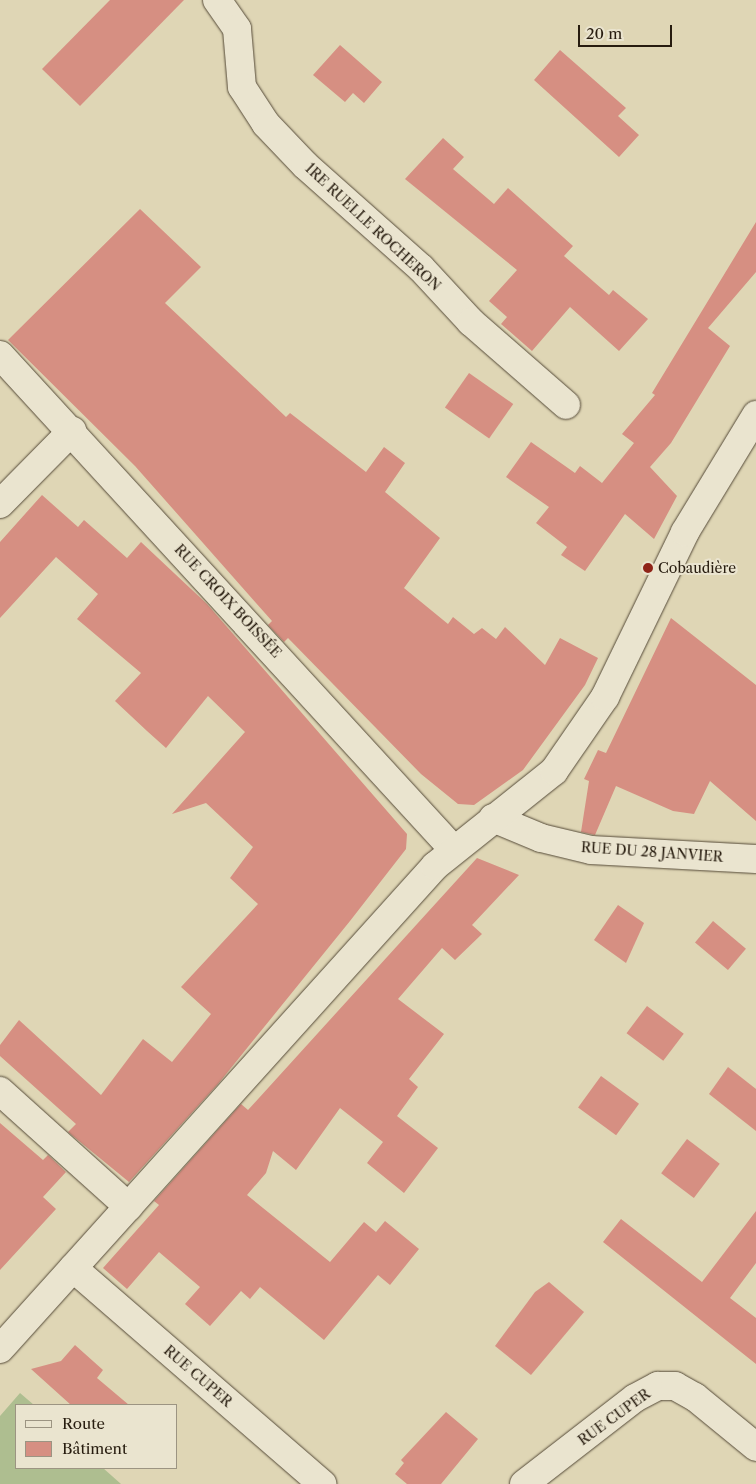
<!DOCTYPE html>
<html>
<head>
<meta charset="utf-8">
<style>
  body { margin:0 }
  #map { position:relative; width:756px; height:1484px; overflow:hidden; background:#dfd6b5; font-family:"Libre Caslon Text",serif }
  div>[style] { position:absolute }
  .green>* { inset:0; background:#aebe90 }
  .building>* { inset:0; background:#d68f82; transform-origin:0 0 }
  .roads { filter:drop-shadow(0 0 1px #554a38) drop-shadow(0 0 1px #554a38) }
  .minor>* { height:28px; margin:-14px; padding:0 14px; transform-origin:14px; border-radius:14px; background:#eae4cf }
  .dots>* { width:14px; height:14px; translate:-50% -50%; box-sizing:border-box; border:2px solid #eae4cf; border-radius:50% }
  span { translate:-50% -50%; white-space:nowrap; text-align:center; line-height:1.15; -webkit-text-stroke:4px #eae4cf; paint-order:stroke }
  .street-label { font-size:14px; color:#271c0f }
  .poi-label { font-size:14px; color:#271c0f }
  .left { translate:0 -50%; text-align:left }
  .legend { position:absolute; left:15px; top:1404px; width:162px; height:65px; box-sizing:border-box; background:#eae4cf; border:1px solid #9c9482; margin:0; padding:6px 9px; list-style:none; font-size:15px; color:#271c0f }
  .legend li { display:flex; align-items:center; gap:10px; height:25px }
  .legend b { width:25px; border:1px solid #9c9482 }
  .scale { position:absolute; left:578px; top:25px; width:94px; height:22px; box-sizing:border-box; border:2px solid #271c0f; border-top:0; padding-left:6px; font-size:15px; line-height:18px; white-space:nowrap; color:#271c0f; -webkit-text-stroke:4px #eae4cf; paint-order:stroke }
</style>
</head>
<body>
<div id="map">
  <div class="green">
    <i style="clip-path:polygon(20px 1393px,34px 1405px,16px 1405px,16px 1468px,103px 1468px,121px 1484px,0 1484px,0 1416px)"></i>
  </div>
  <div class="building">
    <i style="clip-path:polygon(110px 0,184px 0,80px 106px,42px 69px)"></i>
    <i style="clip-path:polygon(340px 45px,382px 82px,364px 103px,353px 93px,345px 102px,313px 75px)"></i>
    <i style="clip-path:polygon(560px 50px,626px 108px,618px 116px,639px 135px,619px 157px,534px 80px)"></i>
    <i style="clip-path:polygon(443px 138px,464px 157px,453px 169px,494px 204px,508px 188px,573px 246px,564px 256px,609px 295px,613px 290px,648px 319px,619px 351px,570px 307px,532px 351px,501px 324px,507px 317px,489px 301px,517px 270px,405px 179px)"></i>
    <i style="clip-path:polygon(140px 209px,201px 267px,165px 303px,286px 417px,290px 413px,366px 472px,384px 447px,405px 463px,385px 492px,440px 538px,404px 588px,448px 624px,453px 617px,474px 634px,482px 628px,496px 639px,505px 627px,545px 665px,560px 638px,598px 658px,585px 685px,523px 770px,474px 805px,458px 804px,421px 774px,288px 638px,284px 642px,268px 625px,272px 621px,135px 466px,8px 340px)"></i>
    <i style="clip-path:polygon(756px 222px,756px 272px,708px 328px,730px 346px,671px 443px,650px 467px,677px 496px,654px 539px,625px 514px,585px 571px,561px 555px,567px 547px,536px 523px,549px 507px,506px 477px,531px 442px,575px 473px,580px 466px,602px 483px,634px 443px,622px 434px,655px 395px,652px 393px)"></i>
    <i style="left:469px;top:373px;width:54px;height:42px;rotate:35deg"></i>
    <i style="clip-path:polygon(42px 495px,78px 527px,84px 520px,127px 558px,141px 542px,207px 604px,407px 834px,406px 849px,350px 921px,218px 1084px,129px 1182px,68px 1132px,76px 1124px,0 1056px,0 1045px,19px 1020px,101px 1095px,143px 1039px,172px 1062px,211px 1014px,181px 987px,258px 904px,230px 878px,253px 847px,206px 803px,172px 814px,245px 732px,208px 696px,166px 748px,147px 731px,115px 701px,141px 673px,77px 619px,98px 594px,56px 557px,0 618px,0 542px)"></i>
    <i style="clip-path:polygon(671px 618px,756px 685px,756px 821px,710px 781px,694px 814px,673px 811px,616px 786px,595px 835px,581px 832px,589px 781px,584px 779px,598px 750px,606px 753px)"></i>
    <i style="clip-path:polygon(477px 858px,519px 875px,472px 925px,482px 934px,455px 960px,442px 948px,398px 999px,444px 1034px,409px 1079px,418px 1087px,397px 1116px,438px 1148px,404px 1193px,367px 1163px,383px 1142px,340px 1108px,296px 1170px,273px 1151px,266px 1173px,247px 1195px,330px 1262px,364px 1222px,376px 1232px,385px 1221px,419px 1249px,390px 1285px,378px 1275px,324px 1340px,260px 1287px,250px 1299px,241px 1291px,210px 1326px,185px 1304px,200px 1287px,159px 1252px,127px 1289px,103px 1268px,159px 1205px,154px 1201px,241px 1104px,248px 1110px)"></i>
    <i style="clip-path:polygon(618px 905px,644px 923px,626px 963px,594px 940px)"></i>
    <i style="left:713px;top:921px;width:43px;height:28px;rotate:40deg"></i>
    <i style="left:647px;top:1006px;width:46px;height:34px;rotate:37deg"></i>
    <i style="clip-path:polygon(728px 1067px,756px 1089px,756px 1131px,709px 1094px)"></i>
    <i style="left:601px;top:1076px;width:47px;height:39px;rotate:36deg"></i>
    <i style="clip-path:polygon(0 1123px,43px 1160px,48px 1155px,66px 1172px,43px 1197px,56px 1209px,0 1270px)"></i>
    <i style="left:687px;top:1139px;width:41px;height:43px;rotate:37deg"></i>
    <i style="clip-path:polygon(756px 1211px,756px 1263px,730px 1298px,756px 1318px,756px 1364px,603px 1242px,621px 1219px,702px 1282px)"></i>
    <i style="clip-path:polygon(549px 1282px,584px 1312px,531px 1375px,495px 1346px,535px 1292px)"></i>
    <i style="clip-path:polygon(75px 1345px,103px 1370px,97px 1378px,129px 1405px,71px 1405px,31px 1369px,61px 1361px)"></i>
    <i style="clip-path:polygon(446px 1412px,478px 1439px,441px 1484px,407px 1484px,395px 1474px,404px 1463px,401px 1460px)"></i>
  </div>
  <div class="roads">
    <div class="minor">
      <i style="left:217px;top:0;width:35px;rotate:55deg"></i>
      <i style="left:237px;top:29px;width:58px;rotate:85.1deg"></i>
      <i style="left:242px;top:87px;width:44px;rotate:57deg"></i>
      <i style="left:266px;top:124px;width:57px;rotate:46.4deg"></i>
      <i style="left:305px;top:165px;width:155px;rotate:41.6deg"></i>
      <i style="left:421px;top:268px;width:74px;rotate:47.2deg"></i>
      <i style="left:471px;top:322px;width:126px;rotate:41.1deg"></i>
      <i style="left:0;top:355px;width:670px;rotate:47.48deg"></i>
      <i style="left:0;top:504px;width:103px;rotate:-45.4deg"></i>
      <i style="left:493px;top:818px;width:52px;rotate:22.6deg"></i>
      <i style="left:541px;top:838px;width:51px;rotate:13.5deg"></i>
      <i style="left:591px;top:850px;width:165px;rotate:3.1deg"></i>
      <i style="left:0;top:1091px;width:173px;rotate:42deg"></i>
      <i style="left:73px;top:1268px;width:330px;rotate:40.9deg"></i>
      <i style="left:0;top:1349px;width:650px;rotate:-47.99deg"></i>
      <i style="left:435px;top:866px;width:152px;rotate:-38.6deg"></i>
      <i style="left:554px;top:771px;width:90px;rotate:-55.4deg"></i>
      <i style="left:605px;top:697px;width:183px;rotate:-64.1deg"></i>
      <i style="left:685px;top:532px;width:137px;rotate:-58.7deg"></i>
      <i style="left:524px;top:1484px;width:140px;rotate:-37.8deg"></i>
      <i style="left:635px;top:1398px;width:26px;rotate:-28deg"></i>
      <i style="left:658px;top:1386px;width:17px"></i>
      <i style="left:675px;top:1386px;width:23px;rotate:29deg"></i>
      <i style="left:695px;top:1397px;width:79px;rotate:39.3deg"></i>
    </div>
  </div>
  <div class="dots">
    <i style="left:648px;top:568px;background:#8f2418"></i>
  </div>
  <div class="street-label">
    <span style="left:373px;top:227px;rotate:43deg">1RE RUELLE ROCHERON</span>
    <span style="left:228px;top:601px;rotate:47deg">RUE CROIX BOISSÉE</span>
    <span style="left:652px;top:852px;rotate:4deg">RUE DU 28 JANVIER</span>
    <span style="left:198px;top:1376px;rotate:41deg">RUE CUPER</span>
    <span style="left:614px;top:1417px;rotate:-36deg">RUE CUPER</span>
  </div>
  <div class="poi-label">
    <span class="left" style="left:658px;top:568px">Cobaudière</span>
  </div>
  <ul class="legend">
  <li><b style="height:6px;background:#eae4cf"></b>Route</li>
  <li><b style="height:14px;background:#d68f82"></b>Bâtiment</li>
  </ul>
  <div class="scale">20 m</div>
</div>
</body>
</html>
